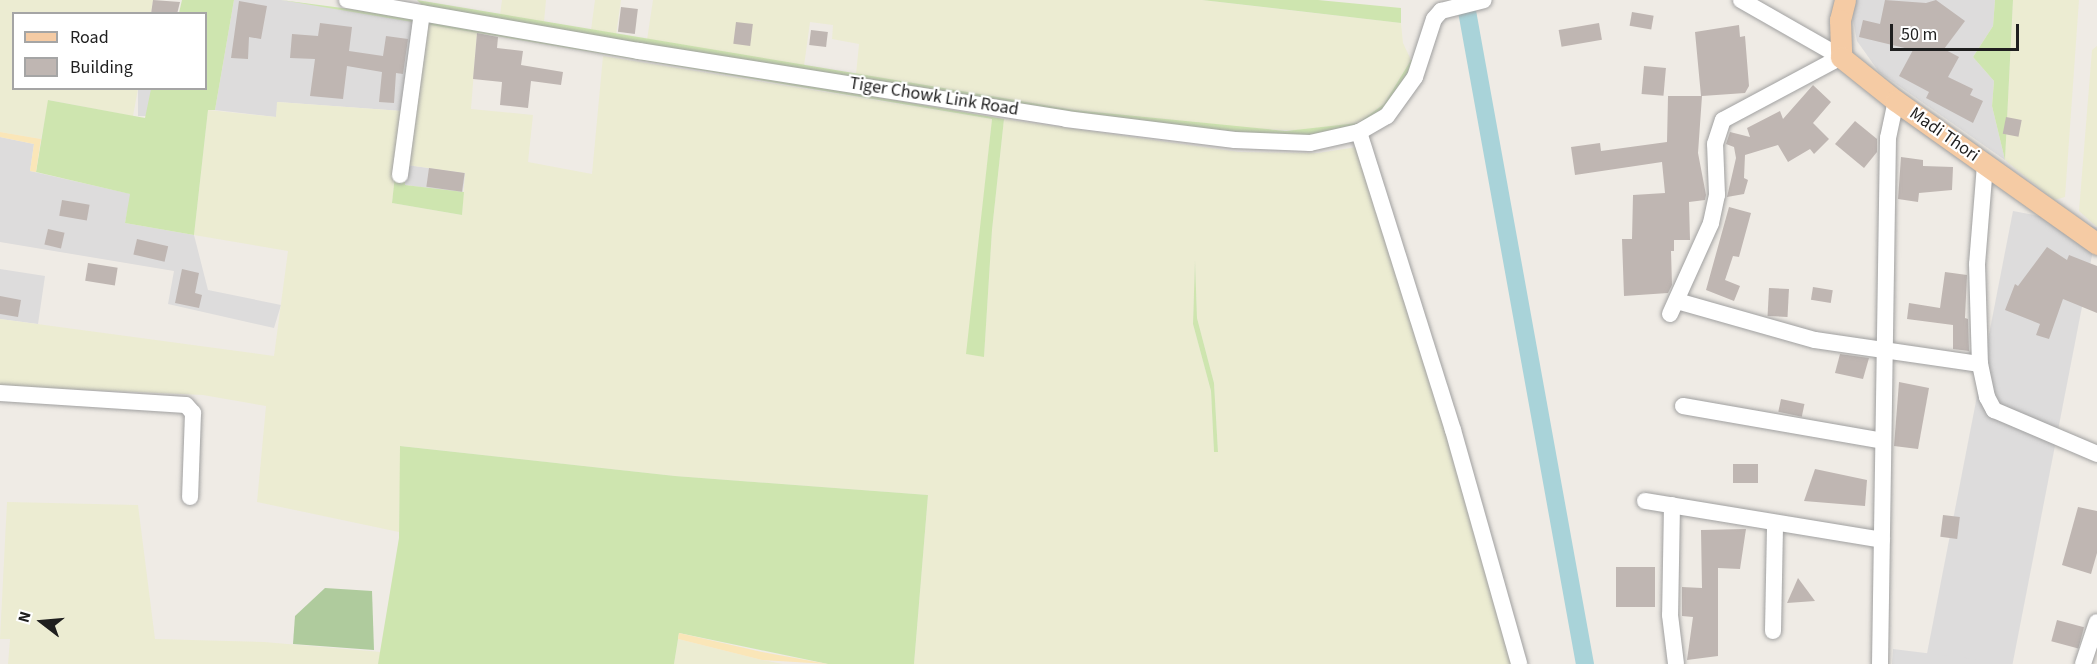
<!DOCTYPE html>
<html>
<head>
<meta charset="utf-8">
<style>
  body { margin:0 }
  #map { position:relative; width:2097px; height:664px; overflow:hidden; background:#efebe5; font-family:"Source Sans 3",sans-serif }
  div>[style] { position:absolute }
  .residential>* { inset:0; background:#dddcdc; transform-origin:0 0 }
  .farmland>* { inset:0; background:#ececd2 }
  .grass>* { inset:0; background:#cee5af }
  .forest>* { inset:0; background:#afcb9d }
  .sand>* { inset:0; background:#fae6b8 }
  .canal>* { height:18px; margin:-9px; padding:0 9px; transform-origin:9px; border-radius:9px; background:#a9d3d9 }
  .building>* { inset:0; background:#bfb6b2; transform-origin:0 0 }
  .roads { filter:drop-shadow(0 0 2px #a0a0a0) drop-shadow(0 0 2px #a0a0a0) }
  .minor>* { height:16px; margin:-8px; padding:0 8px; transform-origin:8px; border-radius:8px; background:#fff }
  .major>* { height:21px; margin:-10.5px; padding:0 10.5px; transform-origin:10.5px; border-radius:10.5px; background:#f5cba4 }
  span { translate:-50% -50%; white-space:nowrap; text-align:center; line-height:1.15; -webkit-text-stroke:4.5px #fff; paint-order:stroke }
  .street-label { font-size:18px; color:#1f1f1f }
  .legend { position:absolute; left:12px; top:12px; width:195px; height:78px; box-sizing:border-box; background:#fff; border:2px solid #a5a5a5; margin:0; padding:8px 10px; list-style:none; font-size:18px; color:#1f1f1f }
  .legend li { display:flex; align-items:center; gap:12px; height:30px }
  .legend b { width:30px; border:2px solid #a5a5a5 }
  .north { position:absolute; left:12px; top:592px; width:60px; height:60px; -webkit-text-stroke:4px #fff; paint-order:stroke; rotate:286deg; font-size:16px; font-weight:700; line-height:24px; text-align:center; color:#1f1f1f }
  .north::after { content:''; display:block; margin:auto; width:21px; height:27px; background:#1f1f1f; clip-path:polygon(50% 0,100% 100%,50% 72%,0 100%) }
  .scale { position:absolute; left:1890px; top:24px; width:129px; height:27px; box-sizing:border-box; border:3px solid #1f1f1f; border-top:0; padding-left:8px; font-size:18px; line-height:21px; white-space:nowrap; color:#1f1f1f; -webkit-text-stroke:4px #fff; paint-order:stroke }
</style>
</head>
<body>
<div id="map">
  <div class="residential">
    <i style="clip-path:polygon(234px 0,281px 0,428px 22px,402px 111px,278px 102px,276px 117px,215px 110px)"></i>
    <i style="clip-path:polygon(1854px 0,1995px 0,1993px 26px,1973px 57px,1994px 81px,1992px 106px,2005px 160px,1879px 72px,1857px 41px,1851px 9px)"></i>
    <i style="left:138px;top:89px;width:13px;height:27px"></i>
    <i style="clip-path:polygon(0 137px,34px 144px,30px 171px,131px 194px,125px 223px,194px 235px,208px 290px,281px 305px,274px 328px,168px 304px,174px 271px,0 242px)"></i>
    <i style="left:407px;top:165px;width:59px;height:20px;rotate:8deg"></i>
    <i style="left:2013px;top:211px;width:86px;height:453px;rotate:11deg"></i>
    <i style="clip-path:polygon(0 269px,45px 276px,38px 324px,0 319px)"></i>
    <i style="clip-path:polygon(1893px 649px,1982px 660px,1982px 664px,1892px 664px)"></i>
  </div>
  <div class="farmland">
    <i style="clip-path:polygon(0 0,153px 0,151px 13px,14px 14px,14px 88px,138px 89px,133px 116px,49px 100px,41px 139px,0 132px)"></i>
    <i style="clip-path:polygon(502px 0,546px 0,544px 22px,500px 15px)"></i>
    <i style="clip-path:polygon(595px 0,621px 0,616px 35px,591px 30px)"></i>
    <i style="clip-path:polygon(653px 0,1201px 0,1401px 23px,1403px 43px,1411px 60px,1384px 104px,1358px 123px,1314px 131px,1258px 129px,1074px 110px,856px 74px,859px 44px,832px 39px,833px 25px,810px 22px,804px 66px,647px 40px)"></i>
    <i style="clip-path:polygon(2013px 0,2079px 0,2065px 197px,2054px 200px,2005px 160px)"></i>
    <i style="clip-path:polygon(evenodd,428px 22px,477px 32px,471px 109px,533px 115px,528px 162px,592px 174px,603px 56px,992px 119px,967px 354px,984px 356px,992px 230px,1004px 119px,1239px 152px,1318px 153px,1357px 147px,1411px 313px,1513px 664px,914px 664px,928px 495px,675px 476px,401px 446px,399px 532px,257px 502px,266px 406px,203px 395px,0 386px,0 319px,274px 356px,288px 251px,194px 235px,208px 110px,276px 117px,277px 102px,402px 111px,392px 203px,462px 215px,465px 173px,407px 165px,428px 22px,1195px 260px,1197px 318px,1214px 383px,1218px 452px,1214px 451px,1211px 391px,1193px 324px,1195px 260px)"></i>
    <i style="clip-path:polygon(2097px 46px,2097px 227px,2079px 211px,2092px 50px)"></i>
    <i style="clip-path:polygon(7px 502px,138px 505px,155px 639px,264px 642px,381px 652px,378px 664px,8px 664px,10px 639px,0 639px)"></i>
    <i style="clip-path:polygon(678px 639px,762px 660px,783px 664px,674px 664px)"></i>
  </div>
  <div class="grass">
    <i style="clip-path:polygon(182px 0,234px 0,215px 110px,208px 110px,194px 235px,125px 223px,130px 194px,36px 172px,48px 100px,145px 118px,151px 89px,206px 88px,206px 14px,179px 13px)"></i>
    <i style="clip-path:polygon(281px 0,434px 20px,1004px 119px,992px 230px,984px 357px,966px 354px,992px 119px)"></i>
    <i style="clip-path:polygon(417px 0,1074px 110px,1286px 131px,1358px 123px,1384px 104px,1411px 60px,1415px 60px,1389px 105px,1371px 120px,1347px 130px,1291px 137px,1096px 118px,610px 40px,423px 6px)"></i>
    <i style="clip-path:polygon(1202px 0,1318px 0,1401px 8px,1401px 23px)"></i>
    <i style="clip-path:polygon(1995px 0,2013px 0,2005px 160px,1992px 106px,1994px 81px,1973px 57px,1993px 26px)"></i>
    <i style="clip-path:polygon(402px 111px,405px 185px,464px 192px,462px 215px,392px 203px)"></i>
    <i style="clip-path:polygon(1195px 260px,1197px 318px,1214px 383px,1218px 452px,1214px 452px,1211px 391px,1193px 324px)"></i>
    <i style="clip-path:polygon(400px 446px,675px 476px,928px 495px,914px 664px,828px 664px,679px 633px,674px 664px,378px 664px,399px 538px)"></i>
  </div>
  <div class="forest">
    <i style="clip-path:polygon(325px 588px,372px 591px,374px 650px,293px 644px,295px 616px)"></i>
  </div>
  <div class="sand">
    <i style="clip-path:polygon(0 132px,41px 139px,36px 172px,30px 171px,34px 144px,0 137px)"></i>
    <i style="clip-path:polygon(679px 633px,762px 652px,828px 664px,762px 660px,678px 639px)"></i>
  </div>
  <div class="canal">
    <i style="left:1465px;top:0;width:675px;rotate:79.76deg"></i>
  </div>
  <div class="building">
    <i style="clip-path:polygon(153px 0,180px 2px,177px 14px,151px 14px)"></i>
    <i style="clip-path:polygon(1885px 0,1926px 3px,1936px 0,1965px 21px,1944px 49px,1959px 57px,1948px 77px,1973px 89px,1970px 95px,1983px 101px,1973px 123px,1926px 98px,1929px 92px,1899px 76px,1913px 50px,1859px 37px,1863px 20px,1880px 24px)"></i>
    <i style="clip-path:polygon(239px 1px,267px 6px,261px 39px,249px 37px,248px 59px,231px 58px)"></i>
    <i style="left:621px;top:7px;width:17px;height:25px;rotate:7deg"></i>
    <i style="left:1632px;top:12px;width:22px;height:14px;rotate:10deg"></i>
    <i style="left:736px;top:22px;width:17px;height:22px;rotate:7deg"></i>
    <i style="clip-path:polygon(320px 23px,352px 27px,349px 51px,383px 56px,386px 36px,408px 39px,403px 74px,396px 73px,394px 103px,379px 102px,382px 72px,347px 66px,343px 99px,310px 96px,315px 59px,290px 58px,292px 34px,318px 36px)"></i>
    <i style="left:1599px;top:23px;width:17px;height:41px;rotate:80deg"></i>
    <i style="clip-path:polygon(1739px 25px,1740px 37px,1745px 36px,1749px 86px,1745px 93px,1702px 96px,1698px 153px,1706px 195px,1705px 200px,1689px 202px,1690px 240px,1674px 240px,1674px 251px,1671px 251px,1672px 285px,1668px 293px,1624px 296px,1622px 239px,1632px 239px,1633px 195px,1665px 193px,1662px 162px,1575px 175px,1571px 147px,1600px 143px,1601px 151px,1667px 142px,1668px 96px,1701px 96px,1695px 32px)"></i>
    <i style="left:811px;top:30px;width:17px;height:15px;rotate:7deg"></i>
    <i style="clip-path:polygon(477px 33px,498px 37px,497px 48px,523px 51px,521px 65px,563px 72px,561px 85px,531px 81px,528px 108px,500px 105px,502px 82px,473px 79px)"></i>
    <i style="left:1644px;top:66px;width:22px;height:28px;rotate:5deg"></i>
    <i style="clip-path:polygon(1813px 85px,1831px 102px,1813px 123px,1829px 139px,1814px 154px,1810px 149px,1788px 162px,1778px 145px,1745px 155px,1744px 178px,1748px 180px,1744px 194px,1727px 197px,1736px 158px,1734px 147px,1726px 144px,1730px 132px,1750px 137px,1747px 128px,1780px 111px,1783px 119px)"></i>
    <i style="left:2006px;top:117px;width:16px;height:17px;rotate:11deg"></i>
    <i style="clip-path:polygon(1855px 121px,1877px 139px,1877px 152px,1864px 168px,1835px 144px)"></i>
    <i style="clip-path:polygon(1901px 157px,1923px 160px,1923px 166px,1953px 167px,1952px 190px,1919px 193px,1918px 202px,1898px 199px)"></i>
    <i style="left:429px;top:168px;width:36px;height:19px;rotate:8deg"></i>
    <i style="left:62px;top:200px;width:28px;height:16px;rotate:10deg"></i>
    <i style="clip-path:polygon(1729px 207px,1751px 213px,1739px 257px,1733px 256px,1725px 280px,1740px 286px,1734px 301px,1706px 290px)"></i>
    <i style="left:48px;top:229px;width:17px;height:16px;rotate:13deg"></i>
    <i style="left:137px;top:239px;width:32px;height:16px;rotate:13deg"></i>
    <i style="clip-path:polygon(2047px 247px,2067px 260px,2069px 255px,2097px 266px,2097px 313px,2063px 299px,2049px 339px,2036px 335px,2040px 324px,2005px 310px,2015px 284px,2018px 286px)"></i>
    <i style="left:88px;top:263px;width:30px;height:18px;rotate:9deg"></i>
    <i style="clip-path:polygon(182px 269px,199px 273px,195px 293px,202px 295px,199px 308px,175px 303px)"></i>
    <i style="clip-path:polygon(1945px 272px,1967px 275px,1965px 318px,1968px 319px,1969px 351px,1953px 349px,1953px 325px,1907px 319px,1909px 303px,1940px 308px)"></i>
    <i style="left:1813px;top:287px;width:20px;height:13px;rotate:9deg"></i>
    <i style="left:1769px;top:288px;width:20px;height:28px;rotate:3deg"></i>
    <i style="clip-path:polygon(0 296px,21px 300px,18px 317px,0 314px)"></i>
    <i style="clip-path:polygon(1840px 354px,1869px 358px,1863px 379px,1835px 373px)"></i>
    <i style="clip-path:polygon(1899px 382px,1929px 388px,1918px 449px,1894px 446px)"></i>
    <i style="left:1781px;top:399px;width:24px;height:13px;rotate:12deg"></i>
    <i style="left:1733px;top:464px;width:25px;height:19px"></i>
    <i style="clip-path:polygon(1815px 469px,1867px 480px,1865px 506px,1804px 501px)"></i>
    <i style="clip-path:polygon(2078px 507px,2097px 511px,2097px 553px,2091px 574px,2062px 565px)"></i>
    <i style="left:1943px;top:515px;width:17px;height:22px;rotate:7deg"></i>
    <i style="clip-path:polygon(1746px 529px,1740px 569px,1718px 568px,1718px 656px,1687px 660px,1693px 617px,1682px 616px,1682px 587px,1702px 588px,1701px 530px)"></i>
    <i style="left:1655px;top:567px;width:40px;height:39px;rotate:90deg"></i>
    <i style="clip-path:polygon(1798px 578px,1815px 601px,1787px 603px)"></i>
    <i style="left:2057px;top:620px;width:28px;height:22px;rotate:15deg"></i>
  </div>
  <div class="roads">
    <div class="minor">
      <i style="left:347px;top:0;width:296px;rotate:9.9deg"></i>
      <i style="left:639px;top:51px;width:432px;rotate:9deg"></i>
      <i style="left:1066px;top:119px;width:170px;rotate:7.1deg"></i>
      <i style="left:1235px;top:140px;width:75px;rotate:2.3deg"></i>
      <i style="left:1310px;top:143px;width:50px;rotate:-12.7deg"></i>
      <i style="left:1359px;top:132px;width:32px;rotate:-30deg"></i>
      <i style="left:1387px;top:116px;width:48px;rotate:-54.3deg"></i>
      <i style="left:1415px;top:77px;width:61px;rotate:-71.9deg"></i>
      <i style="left:1434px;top:19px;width:11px;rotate:-49deg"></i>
      <i style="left:1441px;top:11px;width:44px;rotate:-14.3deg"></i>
      <i style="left:1741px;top:0;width:115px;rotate:29.7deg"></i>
      <i style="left:1359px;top:132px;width:312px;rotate:72.5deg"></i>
      <i style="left:1453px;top:430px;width:243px;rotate:74.2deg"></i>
      <i style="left:1985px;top:165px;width:99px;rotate:94.6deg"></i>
      <i style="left:1977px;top:264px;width:100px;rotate:88.3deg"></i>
      <i style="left:1980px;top:364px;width:34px;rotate:78deg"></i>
      <i style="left:1987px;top:397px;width:15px;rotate:62deg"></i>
      <i style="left:1994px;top:410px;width:112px;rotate:23.1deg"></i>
      <i style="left:400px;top:175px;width:163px;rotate:-82.3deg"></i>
      <i style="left:1677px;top:301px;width:143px;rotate:15.8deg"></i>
      <i style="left:1815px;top:340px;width:167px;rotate:8.3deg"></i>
      <i style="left:1670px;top:314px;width:100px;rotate:-65.7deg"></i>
      <i style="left:1711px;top:223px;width:29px;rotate:-78deg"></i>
      <i style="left:1717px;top:195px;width:51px;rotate:-92.2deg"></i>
      <i style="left:1715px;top:144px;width:25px;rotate:-72deg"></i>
      <i style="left:1723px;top:120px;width:134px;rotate:-28.1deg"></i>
      <i style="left:0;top:393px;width:186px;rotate:3.7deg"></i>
      <i style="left:186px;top:405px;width:11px;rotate:49deg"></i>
      <i style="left:193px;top:413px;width:84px;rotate:92deg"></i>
      <i style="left:1683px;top:406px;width:203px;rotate:9.9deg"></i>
      <i style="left:1645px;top:501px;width:240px;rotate:9.3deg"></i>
      <i style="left:1672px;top:505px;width:110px;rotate:91deg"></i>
      <i style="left:1670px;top:615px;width:49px;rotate:83deg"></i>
      <i style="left:1773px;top:631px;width:108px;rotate:-88.9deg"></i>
      <i style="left:1880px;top:664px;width:526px;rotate:-89.13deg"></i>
      <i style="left:1888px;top:138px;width:38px;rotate:-78deg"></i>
      <i style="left:2083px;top:664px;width:44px;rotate:-71.6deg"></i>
    </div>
    <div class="major">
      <i style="left:1845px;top:0;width:21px;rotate:104deg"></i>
      <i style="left:1840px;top:20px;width:37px;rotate:88deg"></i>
      <i style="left:1841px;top:57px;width:70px;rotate:38.7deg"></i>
      <i style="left:1896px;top:101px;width:247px;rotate:35.4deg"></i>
    </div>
  </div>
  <div class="street-label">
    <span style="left:934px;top:97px;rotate:9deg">Tiger Chowk Link Road</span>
    <span style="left:1944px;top:135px;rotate:35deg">Madi Thori</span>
  </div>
  <ul class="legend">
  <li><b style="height:8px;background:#f5cba4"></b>Road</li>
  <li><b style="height:16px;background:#bfb6b2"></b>Building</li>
  </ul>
  <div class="north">N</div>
  <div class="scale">50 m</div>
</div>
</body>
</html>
